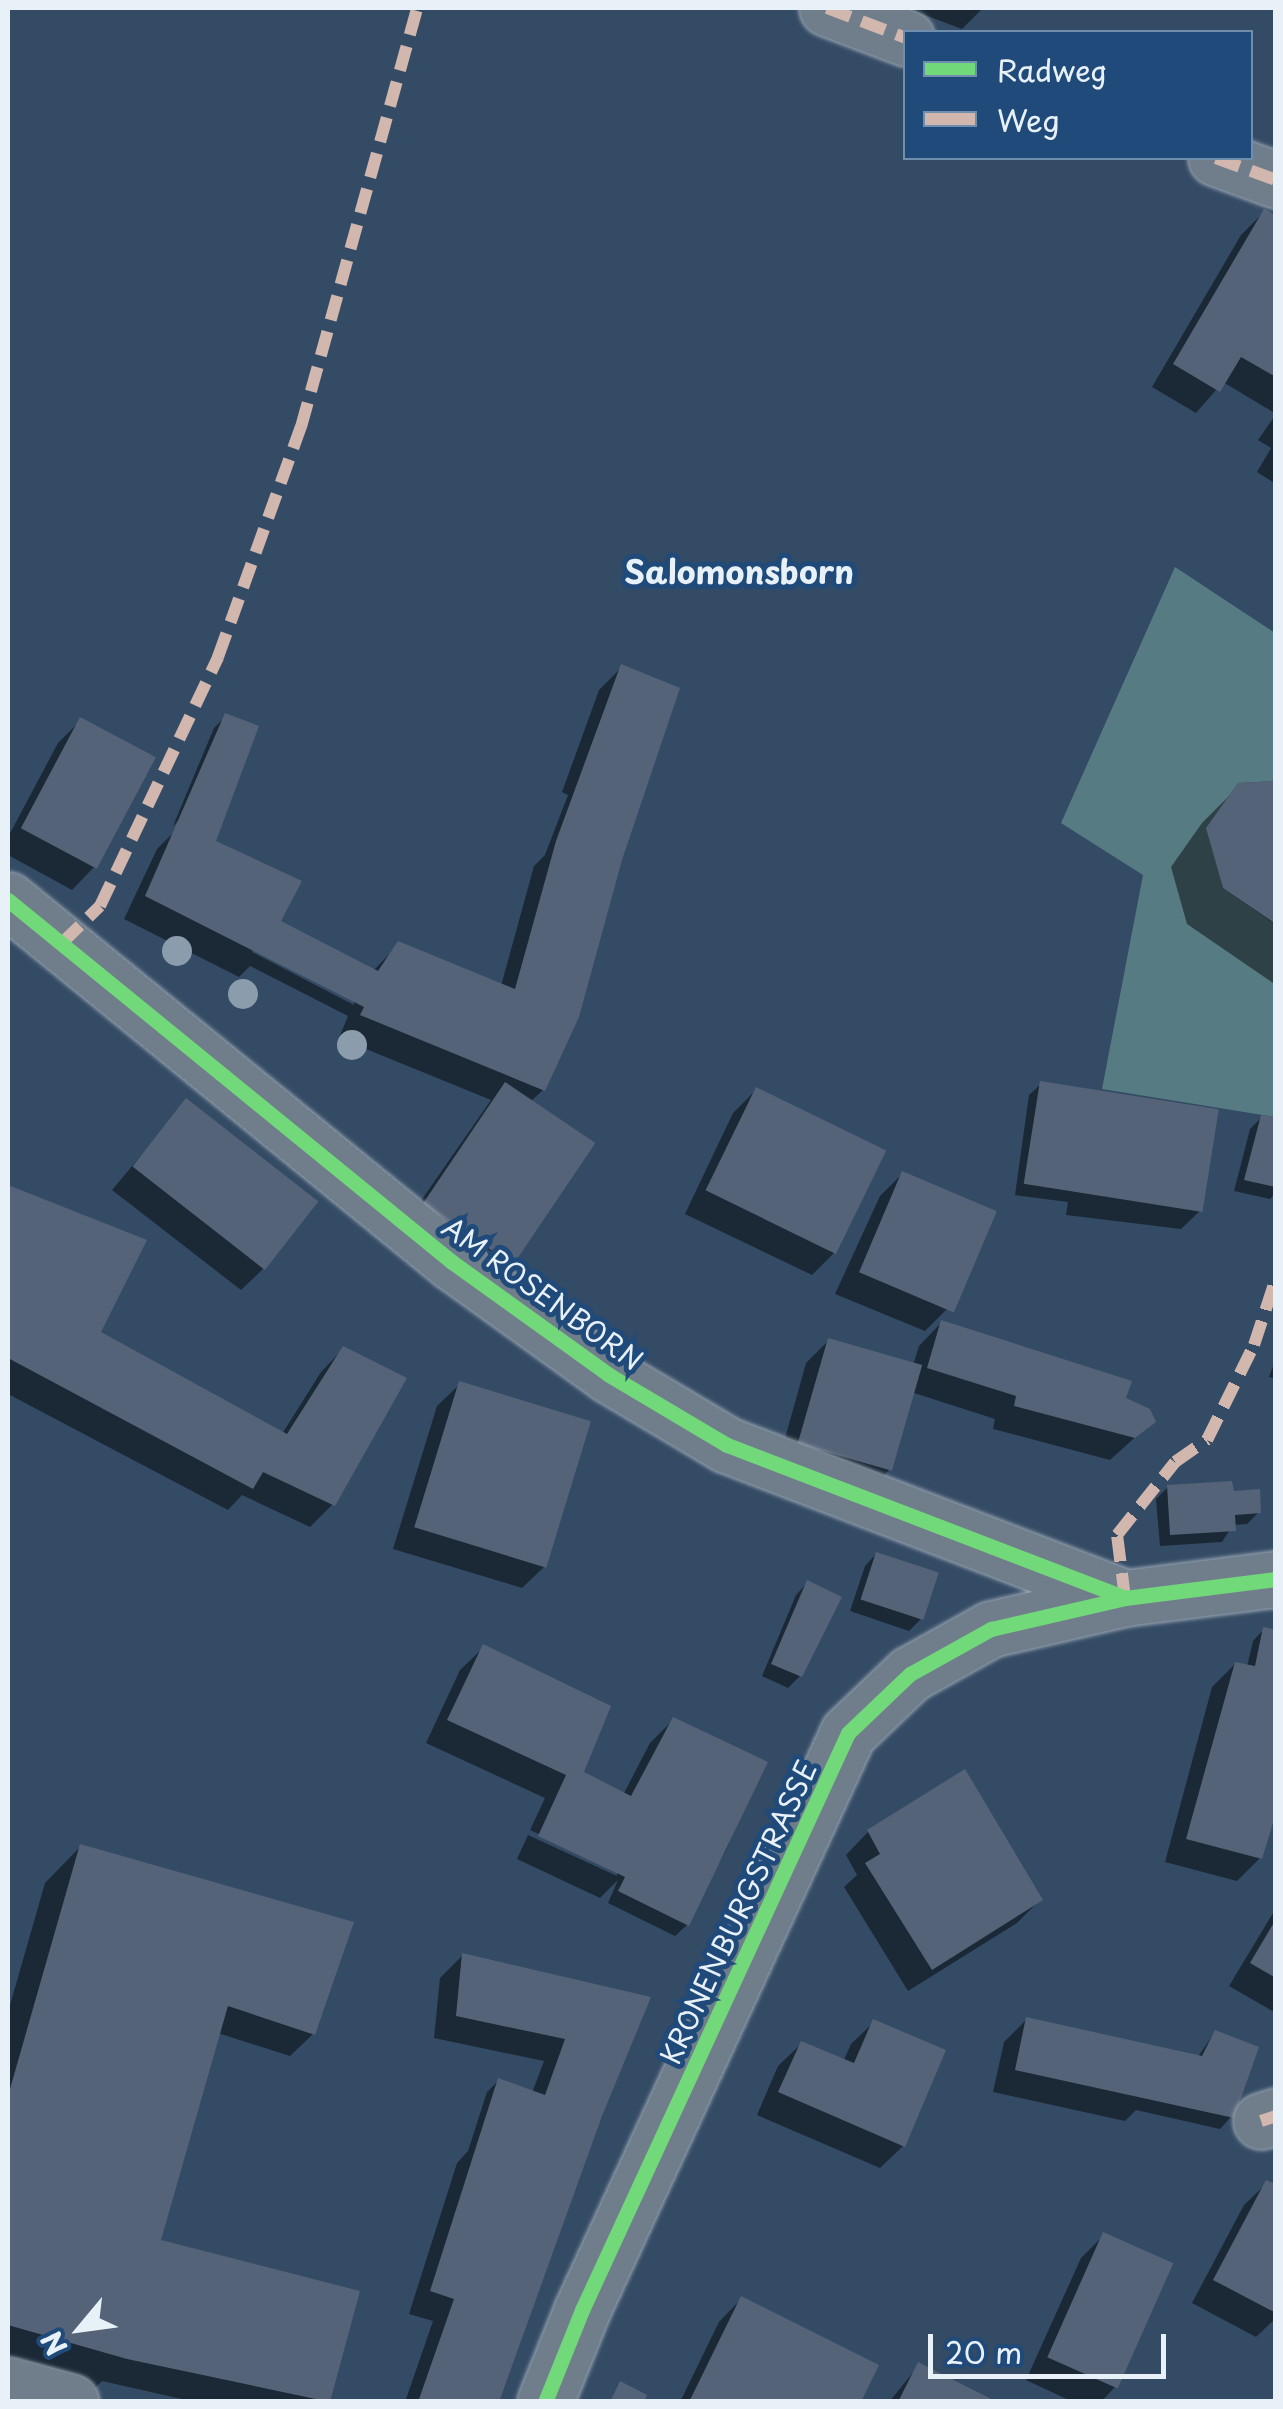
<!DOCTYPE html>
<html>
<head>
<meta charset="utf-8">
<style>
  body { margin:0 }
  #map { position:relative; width:1283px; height:2409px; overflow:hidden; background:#344b65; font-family:"Playpen Sans",sans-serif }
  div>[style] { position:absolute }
  .green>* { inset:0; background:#567b83 }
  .shadow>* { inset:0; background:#0007 }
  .building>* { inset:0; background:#556378; transform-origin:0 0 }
  .roads { filter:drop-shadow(0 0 2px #9aa6b3) drop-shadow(0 0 2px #9aa6b3) }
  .minor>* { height:55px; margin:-27.5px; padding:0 27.5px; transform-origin:27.5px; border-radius:27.5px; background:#707e8c }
  .quiet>* { height:12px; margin-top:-6px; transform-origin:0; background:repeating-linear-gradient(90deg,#d1b7ad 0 25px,transparent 0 37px) }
  .cycleway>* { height:15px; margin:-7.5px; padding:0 7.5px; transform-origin:7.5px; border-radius:7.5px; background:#71d979 }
  .trees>* { width:30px; height:30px; margin:-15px; border-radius:50%; background:#8b9dac }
  span { translate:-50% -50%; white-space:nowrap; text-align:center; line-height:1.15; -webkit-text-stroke:10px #1f4a7a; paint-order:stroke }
  .street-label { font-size:28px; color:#e8f1f8 }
  .quarter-label { font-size:32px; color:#e8f1f8; font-weight:700 }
  .frame { position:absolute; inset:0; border:10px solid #e8f1f8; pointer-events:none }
  .legend { position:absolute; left:903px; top:30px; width:350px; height:130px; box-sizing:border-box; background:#1f4a7a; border:2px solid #6f8dac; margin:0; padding:12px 18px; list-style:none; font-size:30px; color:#e8f1f8 }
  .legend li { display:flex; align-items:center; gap:20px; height:50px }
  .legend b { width:50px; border:2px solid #6f8dac }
  .north { position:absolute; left:30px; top:2279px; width:100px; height:100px; -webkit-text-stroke:8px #1f4a7a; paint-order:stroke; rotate:241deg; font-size:28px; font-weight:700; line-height:40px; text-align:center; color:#e8f1f8 }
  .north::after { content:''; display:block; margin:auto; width:35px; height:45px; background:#e8f1f8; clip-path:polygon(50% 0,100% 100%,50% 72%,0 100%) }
  .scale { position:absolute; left:928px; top:2334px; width:238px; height:45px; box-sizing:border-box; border:5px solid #e8f1f8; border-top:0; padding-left:12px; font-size:30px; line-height:35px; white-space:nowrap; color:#e8f1f8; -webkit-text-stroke:8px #1f4a7a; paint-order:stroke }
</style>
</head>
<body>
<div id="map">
  <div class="green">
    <i style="clip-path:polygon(1175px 567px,1275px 633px,1275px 781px,1238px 783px,1207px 828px,1223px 888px,1275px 924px,1275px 1117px,1102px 1089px,1143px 875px,1061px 823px)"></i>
  </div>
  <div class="shadow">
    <i style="clip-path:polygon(906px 8px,983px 8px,962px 29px)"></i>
    <i style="clip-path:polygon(1264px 212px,1276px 219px,1276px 414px,1223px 382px,1196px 413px,1152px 387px,1241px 235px)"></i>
    <i style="clip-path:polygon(1276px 414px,1276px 484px,1257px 472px,1271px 448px,1258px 440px)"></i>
    <i style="clip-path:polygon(evenodd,622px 667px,543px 1090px,530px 1102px,510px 1263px,488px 1286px,402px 1228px,491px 1100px,339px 1038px,348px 1016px,250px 966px,239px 977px,124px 919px,157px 849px,181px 825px,181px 818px,173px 826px,214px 728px,226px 716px,213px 842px,278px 922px,373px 971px,399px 944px,501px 986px,534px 866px,545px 855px,568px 795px,562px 792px,599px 690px,622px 667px,254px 948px,354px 999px,354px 1005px,252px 952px,254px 948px)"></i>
    <i style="clip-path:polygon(81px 720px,94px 867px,72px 890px,8px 855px,8px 837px,58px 743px)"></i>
    <i style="clip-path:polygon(1276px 784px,1276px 985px,1187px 924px,1171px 867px,1202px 823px,1239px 786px)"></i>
    <i style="clip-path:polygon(1041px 1084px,1204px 1207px,1181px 1229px,1066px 1215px,1068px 1202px,1015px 1195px,1029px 1095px)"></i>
    <i style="clip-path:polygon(756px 1090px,835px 1252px,812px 1275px,685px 1214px,733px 1113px)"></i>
    <i style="clip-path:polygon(186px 1102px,264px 1268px,241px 1290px,112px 1190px)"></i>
    <i style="clip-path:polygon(1262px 1117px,1276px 1120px,1276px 1193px,1270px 1199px,1234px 1191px,1250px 1129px)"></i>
    <i style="clip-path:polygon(902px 1174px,948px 1308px,925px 1331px,835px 1294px,880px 1196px)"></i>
    <i style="clip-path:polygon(8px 1188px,143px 1241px,98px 1333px,282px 1434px,321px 1372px,343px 1349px,333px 1504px,310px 1527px,242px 1495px,228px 1510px,8px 1394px)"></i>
    <i style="clip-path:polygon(941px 1323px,1123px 1400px,1153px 1421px,1110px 1460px,993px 1429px,995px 1419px,911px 1392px,889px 1470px,867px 1493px,777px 1467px,806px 1363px,829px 1340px,913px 1365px,919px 1346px)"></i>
    <i style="clip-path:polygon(1276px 1358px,1276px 1379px,1269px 1377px)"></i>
    <i style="clip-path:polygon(460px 1384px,545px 1566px,522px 1588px,393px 1549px,437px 1406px)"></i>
    <i style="clip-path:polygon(1168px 1487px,1232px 1494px,1259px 1512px,1247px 1524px,1233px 1525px,1222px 1542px,1160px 1546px,1156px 1499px)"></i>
    <i style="clip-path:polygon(876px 1554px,921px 1619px,909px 1631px,850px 1611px,865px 1566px)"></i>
    <i style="clip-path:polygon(807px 1583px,800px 1676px,788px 1688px,762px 1676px,796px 1595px)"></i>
    <i style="clip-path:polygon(1264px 1629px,1260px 1858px,1237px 1881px,1165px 1862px,1212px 1687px,1235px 1664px,1247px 1667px,1253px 1641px)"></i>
    <i style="clip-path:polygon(483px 1648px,581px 1774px,623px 1795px,650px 1743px,673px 1720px,765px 1763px,726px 1850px,687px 1925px,675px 1936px,608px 1903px,618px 1880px,600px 1898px,517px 1859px,528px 1835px,617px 1876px,617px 1870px,530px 1830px,545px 1798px,426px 1743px,460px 1670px)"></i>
    <i style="clip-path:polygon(868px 1832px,1040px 1900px,1017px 1923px,908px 1991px,844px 1887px,857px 1875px,846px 1855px)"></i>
    <i style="clip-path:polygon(81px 1846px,313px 2034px,290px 2056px,218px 2033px,158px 2242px,357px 2292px,327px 2402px,195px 2402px,102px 2381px,89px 2394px,8px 2371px,8px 2012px,45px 1883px)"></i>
    <i style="clip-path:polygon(1276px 1908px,1276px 2013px,1229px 1986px)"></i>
    <i style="clip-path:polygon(462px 1956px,647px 1999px,599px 2114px,496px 2402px,405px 2402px,433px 2321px,409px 2314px,457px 2163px,468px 2151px,487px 2092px,498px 2081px,532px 2093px,544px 2061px,434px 2038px,440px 1978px)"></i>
    <i style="clip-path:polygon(1027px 2019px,1197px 2058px,1215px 2032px,1231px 2117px,1220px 2129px,1136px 2110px,1125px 2121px,993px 2092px,1004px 2042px)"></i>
    <i style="clip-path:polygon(874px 2022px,903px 2146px,880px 2168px,757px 2115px,778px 2066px,801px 2044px,843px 2062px,851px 2044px)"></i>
    <i style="clip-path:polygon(1267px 2183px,1276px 2187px,1276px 2318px,1256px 2337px,1192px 2303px,1244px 2205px)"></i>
    <i style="clip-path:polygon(1104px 2235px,1115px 2387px,1101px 2402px,1073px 2402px,1026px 2380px,1081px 2258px)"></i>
    <i style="clip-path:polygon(741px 2299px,858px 2402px,680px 2402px,719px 2322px)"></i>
    <i style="clip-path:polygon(919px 2365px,991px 2402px,889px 2402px)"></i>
  </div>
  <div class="building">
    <i style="clip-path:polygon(1264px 209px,1276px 215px,1276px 377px,1241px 357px,1220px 392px,1173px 364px)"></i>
    <i style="clip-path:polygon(621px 664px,680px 688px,622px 860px,579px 1017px,545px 1091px,360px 1015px,364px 1007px,145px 896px,225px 713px,259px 726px,216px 841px,302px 881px,281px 921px,378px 971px,398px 941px,515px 989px,556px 841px)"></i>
    <i style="left:80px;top:717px;width:86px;height:126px;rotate:28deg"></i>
    <i style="clip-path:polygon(1276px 781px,1276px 924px,1223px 888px,1206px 828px,1238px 783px)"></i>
    <i style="left:1040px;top:1081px;width:181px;height:104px;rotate:9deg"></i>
    <i style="left:505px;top:1082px;width:109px;height:147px;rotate:34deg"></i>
    <i style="left:756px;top:1087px;width:145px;height:115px;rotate:26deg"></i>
    <i style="left:186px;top:1098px;width:168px;height:87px;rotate:38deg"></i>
    <i style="clip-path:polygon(1261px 1115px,1276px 1117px,1276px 1187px,1244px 1180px)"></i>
    <i style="left:902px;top:1171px;width:103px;height:110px;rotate:23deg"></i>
    <i style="clip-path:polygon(8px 1185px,147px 1240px,101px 1332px,287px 1434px,343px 1346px,407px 1378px,335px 1506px,263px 1472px,253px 1489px,8px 1358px)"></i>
    <i style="clip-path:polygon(941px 1320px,1132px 1381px,1126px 1398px,1150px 1409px,1156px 1422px,1135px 1438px,1014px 1406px,1016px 1396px,927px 1368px)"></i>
    <i style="left:828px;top:1338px;width:98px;height:110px;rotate:16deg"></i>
    <i style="left:459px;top:1381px;width:138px;height:153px;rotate:17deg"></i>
    <i style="clip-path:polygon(1232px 1481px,1234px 1491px,1260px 1489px,1261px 1513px,1235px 1515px,1236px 1531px,1170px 1535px,1167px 1485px)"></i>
    <i style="left:876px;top:1552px;width:66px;height:50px;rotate:18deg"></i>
    <i style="clip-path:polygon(807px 1580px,842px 1597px,802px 1677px,771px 1664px)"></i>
    <i style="clip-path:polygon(1263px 1627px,1276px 1630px,1276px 1813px,1262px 1859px,1186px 1839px,1235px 1662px,1255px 1666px)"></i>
    <i style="clip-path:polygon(483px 1644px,611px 1706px,584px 1772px,631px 1796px,673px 1717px,768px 1762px,689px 1926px,618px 1891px,625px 1877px,538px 1836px,566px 1775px,447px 1720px)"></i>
    <i style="clip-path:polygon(965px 1769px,1043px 1900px,932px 1970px,865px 1863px,880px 1854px,867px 1830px)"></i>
    <i style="clip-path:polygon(80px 1844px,354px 1922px,315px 2035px,228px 2006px,161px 2240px,360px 2291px,330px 2402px,127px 2359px,8px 2325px,8px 2096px)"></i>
    <i style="clip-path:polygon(1276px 1919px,1276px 1978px,1250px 1963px)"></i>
    <i style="clip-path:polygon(462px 1953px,651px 1997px,602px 2116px,499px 2402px,418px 2402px,454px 2299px,430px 2291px,498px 2078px,545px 2095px,565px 2039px,456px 2016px)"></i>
    <i style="clip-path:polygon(1026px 2017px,1202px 2056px,1215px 2030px,1259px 2047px,1234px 2118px,1015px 2070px)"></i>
    <i style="clip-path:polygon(873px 2019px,946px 2050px,905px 2147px,778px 2092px,801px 2041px,854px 2063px)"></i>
    <i style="clip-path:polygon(1266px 2180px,1276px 2184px,1276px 2313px,1213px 2280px)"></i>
    <i style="left:1103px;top:2232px;width:77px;height:137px;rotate:24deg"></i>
    <i style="clip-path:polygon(741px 2296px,879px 2365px,861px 2402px,689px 2402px)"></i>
    <i style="clip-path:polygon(918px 2362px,997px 2402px,898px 2402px)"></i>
    <i style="clip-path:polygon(620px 2381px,647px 2395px,644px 2402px,610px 2402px)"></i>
  </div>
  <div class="roads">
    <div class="minor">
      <i style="left:827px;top:8px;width:85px;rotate:20.8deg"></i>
      <i style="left:1216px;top:158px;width:64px;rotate:20.1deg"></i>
      <i style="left:8px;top:900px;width:573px;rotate:39.19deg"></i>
      <i style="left:452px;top:1262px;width:193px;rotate:35.7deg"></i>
      <i style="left:609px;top:1375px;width:137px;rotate:30.7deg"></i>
      <i style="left:727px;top:1445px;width:426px;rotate:21deg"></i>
      <i style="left:1261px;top:2121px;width:16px;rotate:-18deg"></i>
      <i style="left:8px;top:2385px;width:65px;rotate:15.1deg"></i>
      <i style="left:545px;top:2402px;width:99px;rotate:-68.1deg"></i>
      <i style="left:582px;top:2310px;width:635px;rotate:-65.25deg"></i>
      <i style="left:848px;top:1733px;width:86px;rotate:-43.6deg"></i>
      <i style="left:910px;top:1674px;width:93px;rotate:-29.1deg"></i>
      <i style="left:991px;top:1629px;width:138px;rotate:-13deg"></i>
      <i style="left:1125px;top:1598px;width:152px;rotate:-7.2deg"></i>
    </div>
  </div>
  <div class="quiet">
    <i style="left:827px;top:8px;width:85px;rotate:20.8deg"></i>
    <i style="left:1216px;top:158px;width:64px;rotate:20.1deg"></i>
    <i style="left:62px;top:943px;width:53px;rotate:-44.2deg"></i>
    <i style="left:100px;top:906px;width:276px;rotate:-64.6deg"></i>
    <i style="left:218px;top:657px;width:245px;rotate:-70.2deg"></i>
    <i style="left:301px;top:427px;width:435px;rotate:-74.5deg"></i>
    <i style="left:1125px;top:1598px;width:64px;rotate:-97.2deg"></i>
    <i style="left:1117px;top:1535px;width:93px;rotate:-51.5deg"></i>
    <i style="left:1175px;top:1462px;width:39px;rotate:-35deg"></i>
    <i style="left:1207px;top:1440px;width:106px;rotate:-63.7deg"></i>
    <i style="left:1254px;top:1345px;width:71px;rotate:-71.8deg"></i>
    <i style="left:1261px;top:2121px;width:16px;rotate:-18deg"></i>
  </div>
  <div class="cycleway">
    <i style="left:8px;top:900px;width:573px;rotate:39.19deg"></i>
    <i style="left:452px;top:1262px;width:193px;rotate:35.7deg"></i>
    <i style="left:609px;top:1375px;width:137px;rotate:30.7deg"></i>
    <i style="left:727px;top:1445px;width:426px;rotate:21deg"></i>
    <i style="left:545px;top:2402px;width:99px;rotate:-68.1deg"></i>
    <i style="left:582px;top:2310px;width:635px;rotate:-65.25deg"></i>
    <i style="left:848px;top:1733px;width:86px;rotate:-43.6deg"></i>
    <i style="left:910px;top:1674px;width:93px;rotate:-29.1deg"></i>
    <i style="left:991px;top:1629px;width:138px;rotate:-13deg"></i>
    <i style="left:1125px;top:1598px;width:152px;rotate:-7.2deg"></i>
  </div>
  <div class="trees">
    <i style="left:177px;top:951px"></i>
    <i style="left:243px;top:994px"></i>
    <i style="left:352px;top:1045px"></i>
  </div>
  <div class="street-label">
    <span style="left:543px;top:1293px;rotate:36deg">AM ROSENBORN</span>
    <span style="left:738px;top:1912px;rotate:-65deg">KRONENBURGSTRASSE</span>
  </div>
  <div class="quarter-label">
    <span style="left:739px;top:571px">Salomonsborn</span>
  </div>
  <div class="frame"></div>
  <ul class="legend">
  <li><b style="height:12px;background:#71d979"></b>Radweg</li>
  <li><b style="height:12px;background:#d1b7ad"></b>Weg</li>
  </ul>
  <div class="north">N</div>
  <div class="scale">20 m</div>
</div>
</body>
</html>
